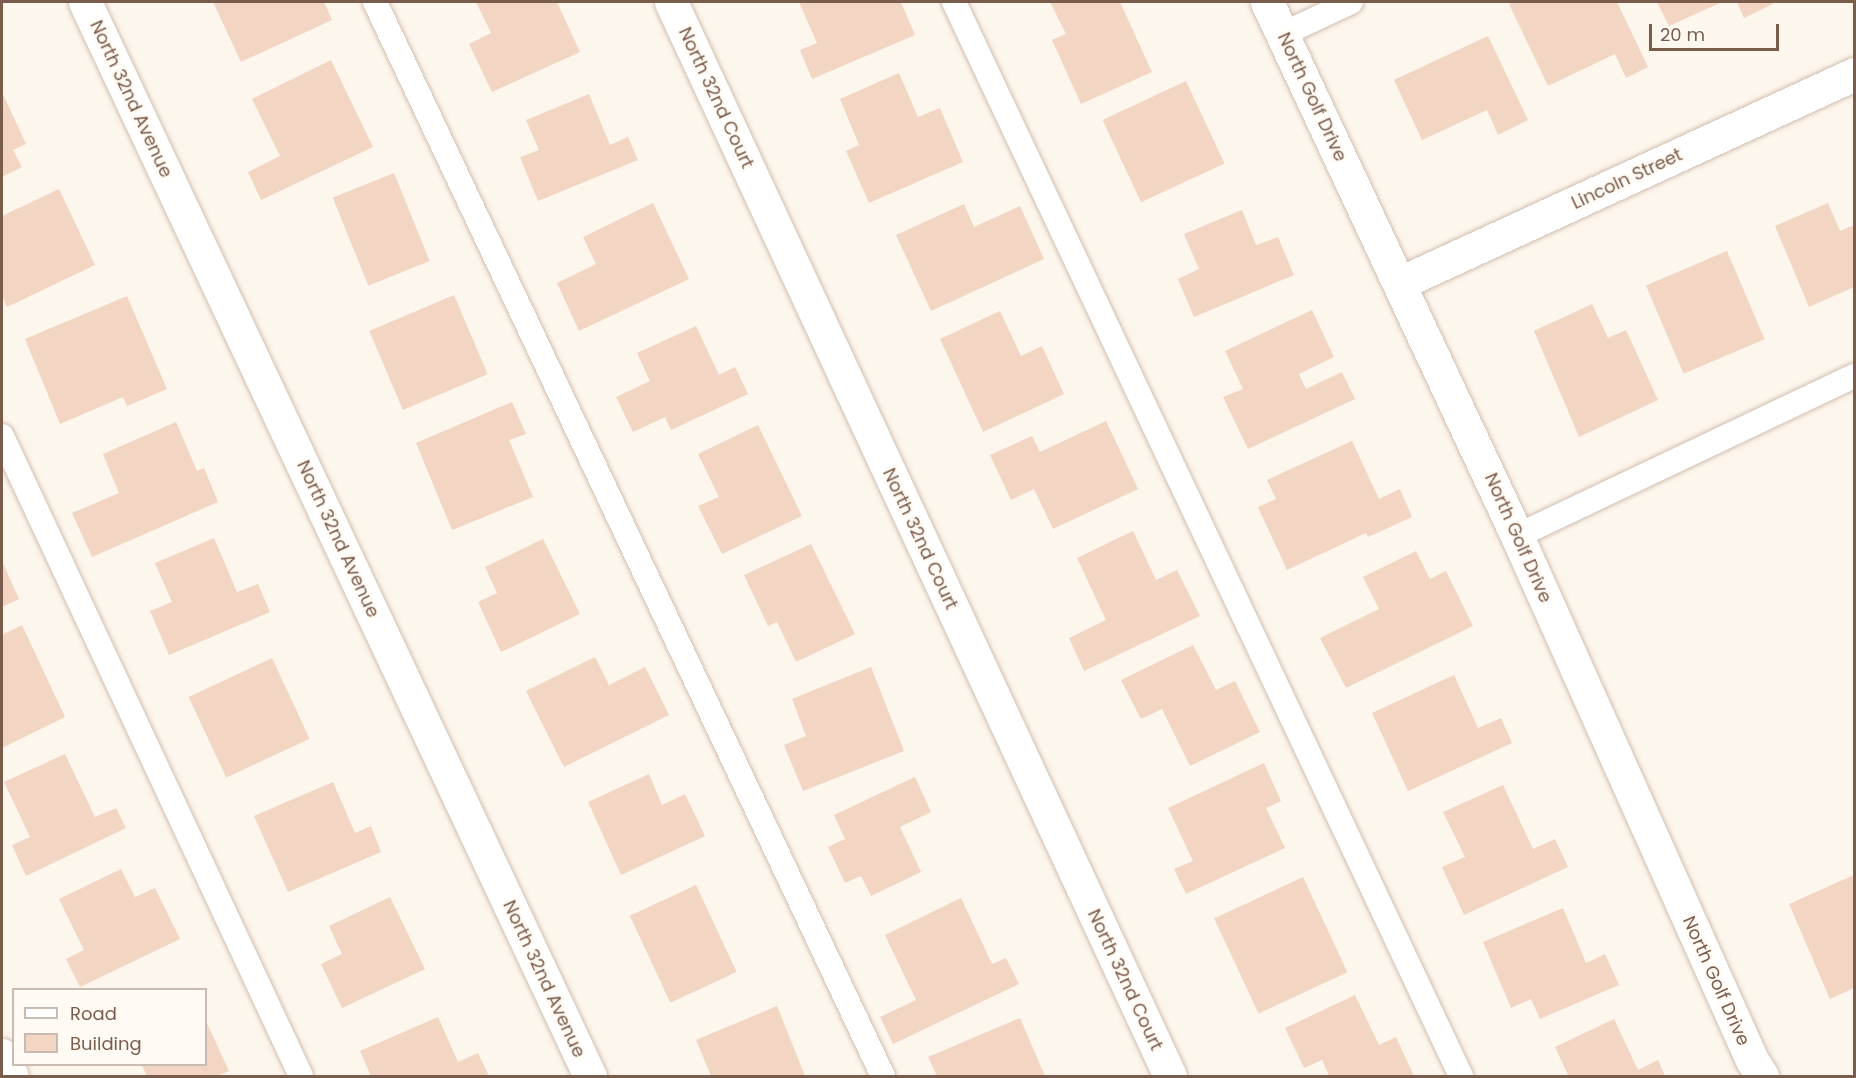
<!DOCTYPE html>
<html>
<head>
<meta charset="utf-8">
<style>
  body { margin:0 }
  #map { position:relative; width:1856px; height:1078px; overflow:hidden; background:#fdf6ec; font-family:Poppins,sans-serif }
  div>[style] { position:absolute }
  .building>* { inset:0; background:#f3d5c3; transform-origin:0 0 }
  .roads { filter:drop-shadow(0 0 2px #d1beb0) drop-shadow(0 0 2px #d1beb0) }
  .lane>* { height:24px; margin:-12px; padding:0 12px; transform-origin:12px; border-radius:12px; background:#fff }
  .street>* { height:33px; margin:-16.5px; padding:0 16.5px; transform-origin:16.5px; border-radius:16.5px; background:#fff }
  span { translate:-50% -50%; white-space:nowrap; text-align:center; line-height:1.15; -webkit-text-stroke:5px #fffaf3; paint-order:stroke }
  .street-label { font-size:18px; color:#7a5c4d }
  .frame { position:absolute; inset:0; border:3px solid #7a5c4d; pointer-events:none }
  .legend { position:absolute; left:12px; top:988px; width:195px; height:78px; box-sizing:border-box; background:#fffaf3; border:2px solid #cabbb1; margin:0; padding:8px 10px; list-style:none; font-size:18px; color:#7a5c4d }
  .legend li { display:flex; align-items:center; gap:12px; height:30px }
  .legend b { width:30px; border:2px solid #cabbb1 }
  .scale { position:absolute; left:1649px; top:24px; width:130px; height:27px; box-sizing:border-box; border:3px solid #7a5c4d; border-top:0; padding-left:8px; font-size:18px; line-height:21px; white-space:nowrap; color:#7a5c4d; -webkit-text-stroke:4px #fffaf3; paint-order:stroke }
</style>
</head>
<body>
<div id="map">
  <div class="building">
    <i style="clip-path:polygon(213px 2px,324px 2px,332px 20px,241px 62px)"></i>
    <i style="clip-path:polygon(476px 2px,557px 2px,580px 52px,492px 92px,469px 44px,491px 33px)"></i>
    <i style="clip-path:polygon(799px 2px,901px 2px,915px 35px,812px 79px,800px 50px,817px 43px)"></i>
    <i style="clip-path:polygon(1050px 2px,1120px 2px,1152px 72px,1081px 104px,1052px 40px,1066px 34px)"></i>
    <i style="clip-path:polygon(1514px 2px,1617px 2px,1648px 67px,1626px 78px,1615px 54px,1548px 86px,1509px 4px)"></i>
    <i style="clip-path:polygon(1657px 2px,1722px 2px,1669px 26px)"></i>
    <i style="clip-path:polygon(1737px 2px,1772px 2px,1773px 4px,1744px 18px)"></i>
    <i style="clip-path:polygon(1488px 36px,1528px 120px,1498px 135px,1487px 110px,1422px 140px,1394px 80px)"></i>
    <i style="clip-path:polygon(331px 60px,373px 147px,261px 200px,248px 172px,280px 156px,252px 99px)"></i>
    <i style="clip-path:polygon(899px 73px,918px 117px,940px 108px,963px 162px,869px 203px,846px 151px,859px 145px,840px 99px)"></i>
    <i style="left:1186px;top:81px;width:91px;height:92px;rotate:65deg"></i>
    <i style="clip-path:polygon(2px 92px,26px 144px,13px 150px,22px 167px,2px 177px)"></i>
    <i style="clip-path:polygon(589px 94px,610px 145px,628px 137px,638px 160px,538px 201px,520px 157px,539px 150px,526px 120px)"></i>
    <i style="left:394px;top:173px;width:95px;height:66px;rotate:68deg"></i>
    <i style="clip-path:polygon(59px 189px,95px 265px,7px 307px,2px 296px,2px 216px)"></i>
    <i style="clip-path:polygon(653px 203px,689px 279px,579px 331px,557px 283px,596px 264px,583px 237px)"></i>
    <i style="clip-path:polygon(1828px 203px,1840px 231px,1854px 225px,1854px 287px,1809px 307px,1775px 226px)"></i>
    <i style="clip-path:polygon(964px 204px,974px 227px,1020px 206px,1044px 259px,931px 311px,896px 235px)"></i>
    <i style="clip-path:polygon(1242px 210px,1256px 245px,1278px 237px,1294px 275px,1194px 317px,1178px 279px,1199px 269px,1184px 234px)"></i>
    <i style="left:1727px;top:251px;width:96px;height:88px;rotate:67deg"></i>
    <i style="left:454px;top:295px;width:86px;height:92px;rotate:67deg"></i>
    <i style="clip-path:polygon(127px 296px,167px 389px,127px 406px,123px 397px,60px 424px,25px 339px)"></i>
    <i style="clip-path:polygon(1592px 304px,1608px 338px,1626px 330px,1658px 400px,1579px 437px,1534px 331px)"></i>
    <i style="clip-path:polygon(1312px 310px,1334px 357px,1299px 374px,1306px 389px,1342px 372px,1355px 399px,1248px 449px,1223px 397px,1243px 389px,1225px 351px)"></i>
    <i style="clip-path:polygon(1000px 311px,1021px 356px,1042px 346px,1064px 394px,983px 432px,940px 339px)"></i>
    <i style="clip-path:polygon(696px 326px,719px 375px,735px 367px,748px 394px,671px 430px,665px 417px,633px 432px,616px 397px,650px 381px,637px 353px)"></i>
    <i style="clip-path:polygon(512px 402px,526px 434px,509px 440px,533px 497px,452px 530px,416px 443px)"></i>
    <i style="clip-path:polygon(1106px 421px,1138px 489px,1053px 529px,1034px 489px,1011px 500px,990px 455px,1032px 436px,1040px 452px)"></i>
    <i style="clip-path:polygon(176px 422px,197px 471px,204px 468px,218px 502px,92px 557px,72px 513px,119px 493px,103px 454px)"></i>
    <i style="clip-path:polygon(758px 425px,802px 516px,722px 554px,698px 506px,719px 497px,698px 454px)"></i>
    <i style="clip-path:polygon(1352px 441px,1379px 499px,1400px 489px,1412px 517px,1368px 537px,1366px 533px,1287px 570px,1258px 507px,1276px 499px,1267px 480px)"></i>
    <i style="clip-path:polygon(1133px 531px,1156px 580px,1177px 570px,1200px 616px,1084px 671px,1069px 638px,1106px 620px,1077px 558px)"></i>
    <i style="clip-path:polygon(214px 538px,237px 592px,258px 584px,270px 612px,169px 655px,150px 611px,172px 602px,155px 563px)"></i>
    <i style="clip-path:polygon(543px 539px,580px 614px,501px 652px,478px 602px,497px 593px,485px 567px)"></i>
    <i style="clip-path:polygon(811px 544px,855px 634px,796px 662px,777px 622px,768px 626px,744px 575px)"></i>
    <i style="clip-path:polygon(1416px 551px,1430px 579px,1446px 571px,1473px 626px,1346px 688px,1320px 638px,1379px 609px,1363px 577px)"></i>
    <i style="clip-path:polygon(2px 561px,19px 599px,2px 607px)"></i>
    <i style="clip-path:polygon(22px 625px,65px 717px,2px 748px,2px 635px)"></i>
    <i style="clip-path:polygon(1193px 645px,1216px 690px,1235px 681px,1260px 732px,1190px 766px,1162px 709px,1141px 719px,1121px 680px)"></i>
    <i style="clip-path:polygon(595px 657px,609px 685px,645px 667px,669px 715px,564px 767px,526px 691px)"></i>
    <i style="left:272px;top:658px;width:89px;height:92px;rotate:65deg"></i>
    <i style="clip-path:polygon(871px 667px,904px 751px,803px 791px,784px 745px,806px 736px,792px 699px)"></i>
    <i style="clip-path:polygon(1454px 675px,1478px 728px,1501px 718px,1512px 743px,1408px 791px,1372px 713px)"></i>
    <i style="clip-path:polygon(65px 754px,95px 817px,116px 808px,126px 828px,26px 876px,12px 845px,30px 837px,4px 782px)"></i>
    <i style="clip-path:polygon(1264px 763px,1281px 801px,1266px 808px,1285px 848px,1186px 894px,1174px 869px,1193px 861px,1168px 808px)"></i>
    <i style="clip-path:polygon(649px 774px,662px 805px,685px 794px,705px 836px,621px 875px,588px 802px)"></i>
    <i style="clip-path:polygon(915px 777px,931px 812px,900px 827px,921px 872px,871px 896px,861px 876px,845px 883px,828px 847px,845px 839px,834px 815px)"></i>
    <i style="clip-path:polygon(333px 782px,355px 833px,371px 826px,381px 852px,288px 892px,254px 816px)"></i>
    <i style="clip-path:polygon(1503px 785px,1533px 849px,1555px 839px,1568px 867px,1464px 915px,1442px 867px,1465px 857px,1443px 812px)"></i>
    <i style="clip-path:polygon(121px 869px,135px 897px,155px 888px,180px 939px,80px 987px,66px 959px,84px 950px,59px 899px)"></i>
    <i style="clip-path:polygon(1854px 875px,1854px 988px,1830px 999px,1789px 904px)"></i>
    <i style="left:1303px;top:877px;width:105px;height:98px;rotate:65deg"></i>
    <i style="left:696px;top:885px;width:96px;height:73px;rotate:65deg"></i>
    <i style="clip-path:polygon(390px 897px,425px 969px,342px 1008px,321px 964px,342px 954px,329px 926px)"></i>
    <i style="clip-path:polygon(961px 898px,992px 964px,1006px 958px,1019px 984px,893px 1044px,880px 1017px,916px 1000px,885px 935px)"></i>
    <i style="clip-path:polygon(1563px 908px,1586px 963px,1605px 954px,1619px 985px,1540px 1019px,1531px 999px,1511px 1008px,1483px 942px)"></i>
    <i style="clip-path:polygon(1355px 995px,1379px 1045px,1396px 1037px,1414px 1076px,1329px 1076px,1322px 1060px,1304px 1068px,1285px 1028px)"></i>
    <i style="clip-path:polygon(777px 1006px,805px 1076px,711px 1076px,696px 1040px)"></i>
    <i style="clip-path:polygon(438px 1017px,458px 1062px,478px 1053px,489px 1076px,371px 1076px,360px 1051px)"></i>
    <i style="clip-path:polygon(1020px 1018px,1045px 1076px,937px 1076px,928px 1057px)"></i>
    <i style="clip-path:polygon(1614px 1019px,1638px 1070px,1658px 1060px,1665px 1076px,1564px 1076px,1568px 1075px,1555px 1047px)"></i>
    <i style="clip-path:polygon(206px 1021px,229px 1071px,216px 1076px,147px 1076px,141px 1064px,206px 1064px)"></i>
  </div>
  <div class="roads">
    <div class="lane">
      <i style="left:375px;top:2px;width:1188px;rotate:64.69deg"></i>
      <i style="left:954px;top:2px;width:1188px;rotate:64.73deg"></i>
      <i style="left:1283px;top:34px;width:75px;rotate:-25.2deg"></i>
      <i style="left:2px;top:436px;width:706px;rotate:64.96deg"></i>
      <i style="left:1517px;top:536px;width:373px;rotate:-25.4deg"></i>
    </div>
    <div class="street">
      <i style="left:85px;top:2px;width:1187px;rotate:64.82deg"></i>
      <i style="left:671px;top:2px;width:1184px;rotate:65.08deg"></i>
      <i style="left:1267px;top:2px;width:590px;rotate:64.91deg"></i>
      <i style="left:1517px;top:536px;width:574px;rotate:65.85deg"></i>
      <i style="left:1752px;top:1060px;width:19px;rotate:58deg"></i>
      <i style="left:1400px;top:283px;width:500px;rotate:-24.7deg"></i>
      <i style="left:2px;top:1055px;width:23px;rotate:65deg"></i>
    </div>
  </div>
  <div class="street-label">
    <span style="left:1312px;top:97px;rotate:65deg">North Golf Drive</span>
    <span style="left:716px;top:98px;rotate:65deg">North 32nd Court</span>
    <span style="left:131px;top:99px;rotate:65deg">North 32nd Avenue</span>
    <span style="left:1627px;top:179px;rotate:-25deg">Lincoln Street</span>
    <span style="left:1518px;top:538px;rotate:66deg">North Golf Drive</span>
    <span style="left:338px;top:539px;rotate:65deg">North 32nd Avenue</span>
    <span style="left:920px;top:539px;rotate:65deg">North 32nd Court</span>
    <span style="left:544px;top:979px;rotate:65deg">North 32nd Avenue</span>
    <span style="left:1125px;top:980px;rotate:65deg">North 32nd Court</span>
    <span style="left:1716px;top:981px;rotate:66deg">North Golf Drive</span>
  </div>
  <div class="frame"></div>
  <ul class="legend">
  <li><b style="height:8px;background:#fff"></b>Road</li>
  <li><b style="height:16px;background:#f3d5c3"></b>Building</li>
  </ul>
  <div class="scale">20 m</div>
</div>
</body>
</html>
